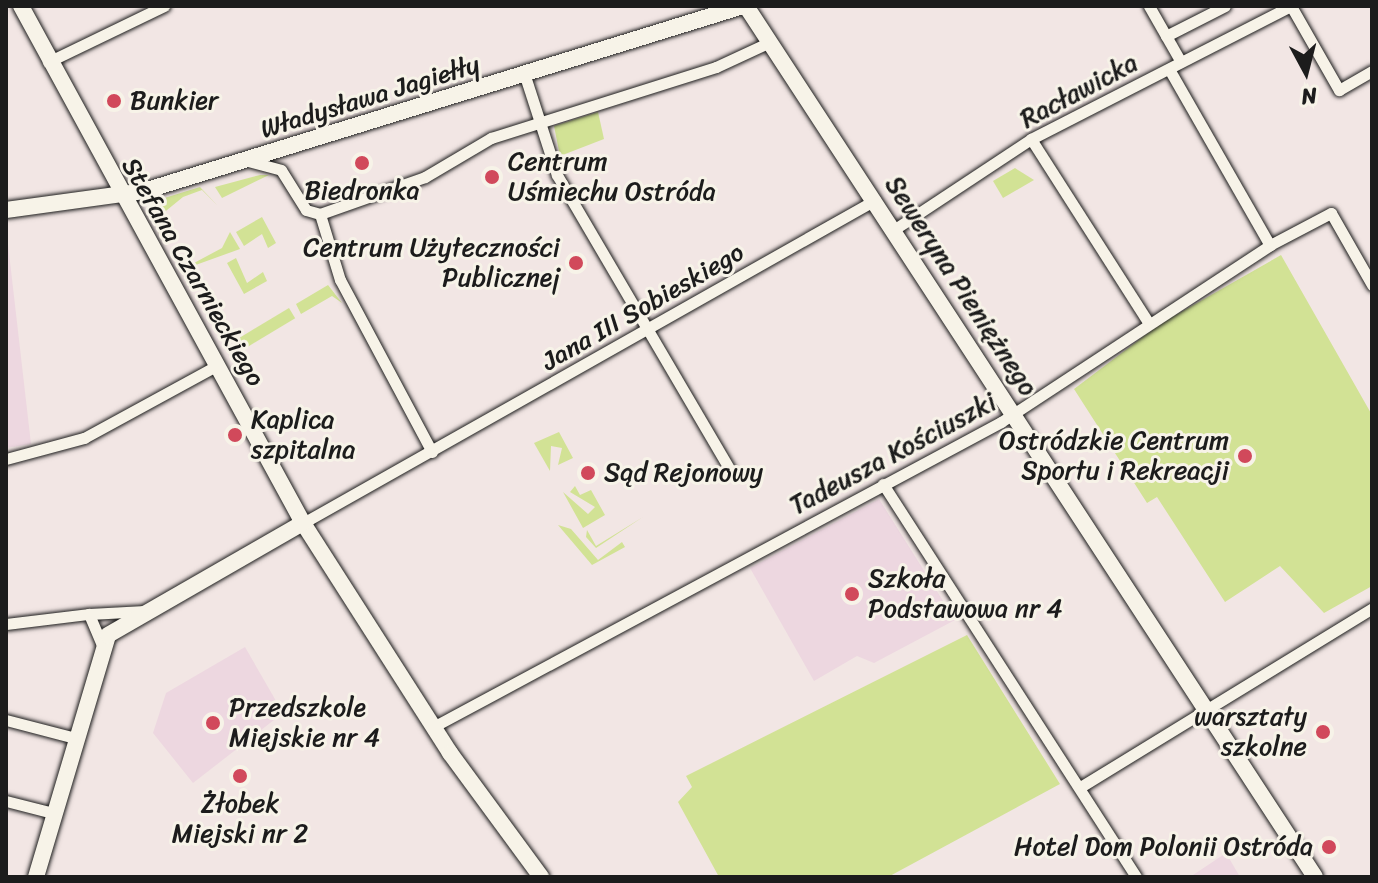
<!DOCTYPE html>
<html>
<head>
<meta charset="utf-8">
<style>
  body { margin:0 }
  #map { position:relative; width:1378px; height:883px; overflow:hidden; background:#f2e6e4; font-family:Sriracha,sans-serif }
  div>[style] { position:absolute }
  .built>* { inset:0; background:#edd7e0 }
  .green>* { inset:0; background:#d2e295; transform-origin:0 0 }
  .roads { filter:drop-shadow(0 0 2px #1c1c1c) drop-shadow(0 0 2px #1c1c1c) }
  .street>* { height:11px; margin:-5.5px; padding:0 5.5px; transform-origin:5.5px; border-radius:5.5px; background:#f7f3e8 }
  .secondary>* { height:16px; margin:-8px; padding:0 8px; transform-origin:8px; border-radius:8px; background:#f7f3e8 }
  .dots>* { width:22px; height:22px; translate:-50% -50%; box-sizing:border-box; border:4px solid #f7f3e8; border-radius:50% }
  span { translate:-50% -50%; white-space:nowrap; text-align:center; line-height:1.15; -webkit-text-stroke:6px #f7f3e8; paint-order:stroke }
  .street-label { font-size:26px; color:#1c1c1c }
  .poi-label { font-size:26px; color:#1c1c1c }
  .left { translate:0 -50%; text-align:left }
  .right { translate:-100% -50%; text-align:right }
  .frame { position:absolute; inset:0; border:8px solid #1c1c1c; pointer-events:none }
  .north { position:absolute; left:1266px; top:32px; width:80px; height:80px; -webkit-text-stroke:6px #f7f3e8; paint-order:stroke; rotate:173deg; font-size:22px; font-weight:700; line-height:32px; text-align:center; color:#1c1c1c }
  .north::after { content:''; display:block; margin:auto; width:28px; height:36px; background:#1c1c1c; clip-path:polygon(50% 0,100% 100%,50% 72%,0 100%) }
</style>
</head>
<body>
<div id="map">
  <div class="built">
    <i style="clip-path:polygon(6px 227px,31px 444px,6px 448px)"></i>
    <i style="clip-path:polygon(879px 499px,955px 620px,874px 663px,857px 656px,814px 681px,750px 568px)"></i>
    <i style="clip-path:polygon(245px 647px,283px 713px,193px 783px,153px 733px,166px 693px)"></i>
    <i style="clip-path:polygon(1226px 853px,1240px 877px,1190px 877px)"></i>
  </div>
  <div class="green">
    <i style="clip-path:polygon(598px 112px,604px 139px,560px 156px,554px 126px)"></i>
    <i style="clip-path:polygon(1015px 168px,1034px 180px,1003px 198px,993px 181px)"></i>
    <i style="clip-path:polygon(260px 175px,269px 175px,222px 198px,215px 187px)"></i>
    <i style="clip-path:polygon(200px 187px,217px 205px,202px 190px,183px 197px,156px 219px,161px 240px,153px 214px,158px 200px)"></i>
    <i style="clip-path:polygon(262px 217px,276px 243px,268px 248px,262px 234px,244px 246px,236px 232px)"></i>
    <i style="clip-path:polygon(230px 232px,240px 249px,179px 271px,222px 248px)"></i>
    <i style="clip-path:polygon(1281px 255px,1372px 415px,1372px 586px,1324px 613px,1280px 566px,1225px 602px,1157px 497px,1147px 503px,1074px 389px,1160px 324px)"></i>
    <i style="clip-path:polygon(236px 258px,247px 283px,263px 272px,267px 281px,244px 294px,227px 263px)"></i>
    <i style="clip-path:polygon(328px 285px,342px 303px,332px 296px,301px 314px,296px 304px)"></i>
    <i style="left:289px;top:308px;width:12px;height:59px;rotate:59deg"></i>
    <i style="clip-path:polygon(559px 432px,573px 458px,558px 465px,562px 448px,551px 446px,550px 471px,534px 443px)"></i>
    <i style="clip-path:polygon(575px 486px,580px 495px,591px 490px,605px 515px,583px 528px,563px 492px,588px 514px,595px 507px,570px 492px)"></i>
    <i style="clip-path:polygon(643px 517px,596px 548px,586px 537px,587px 530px,596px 546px)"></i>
    <i style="clip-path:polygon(558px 525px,571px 529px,598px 560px,622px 542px,625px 547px,592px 565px)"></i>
    <i style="clip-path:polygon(967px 635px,1060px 784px,888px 877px,719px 877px,678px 802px,692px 787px,686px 776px)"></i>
  </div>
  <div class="roads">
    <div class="street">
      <i style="left:1149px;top:6px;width:64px;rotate:60.3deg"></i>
      <i style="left:1291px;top:6px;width:97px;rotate:60.3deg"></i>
      <i style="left:1339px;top:90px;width:38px;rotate:-30deg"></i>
      <i style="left:1166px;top:36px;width:66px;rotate:-27deg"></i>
      <i style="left:48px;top:62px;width:129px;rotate:-25.8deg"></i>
      <i style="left:1169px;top:69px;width:203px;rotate:60.2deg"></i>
      <i style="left:525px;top:76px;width:104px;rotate:72.1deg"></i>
      <i style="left:557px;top:175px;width:342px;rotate:59.6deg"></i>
      <i style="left:1031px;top:139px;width:217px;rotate:57.4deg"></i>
      <i style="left:248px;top:161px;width:34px;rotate:15deg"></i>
      <i style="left:281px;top:170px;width:47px;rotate:58deg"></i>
      <i style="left:306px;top:210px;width:15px;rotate:16deg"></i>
      <i style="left:895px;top:229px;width:163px;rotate:-33.5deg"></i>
      <i style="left:1031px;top:139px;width:292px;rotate:-27.1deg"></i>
      <i style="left:432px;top:452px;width:195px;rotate:-118.1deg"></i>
      <i style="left:340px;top:280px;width:69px;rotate:-106.9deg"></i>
      <i style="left:320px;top:214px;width:111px;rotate:-19.4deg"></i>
      <i style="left:425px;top:177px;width:77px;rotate:-30.6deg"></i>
      <i style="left:491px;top:138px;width:236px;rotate:-17.5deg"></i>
      <i style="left:716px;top:67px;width:60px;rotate:-24.8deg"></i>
      <i style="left:6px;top:459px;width:81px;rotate:-15.1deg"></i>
      <i style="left:84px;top:438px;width:153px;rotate:-28.6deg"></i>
      <i style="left:883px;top:484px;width:467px;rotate:57.2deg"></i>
      <i style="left:303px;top:523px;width:657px;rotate:-29.45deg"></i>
      <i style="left:6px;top:624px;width:84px;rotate:-6.9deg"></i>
      <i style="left:102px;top:645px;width:34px;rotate:-113deg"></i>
      <i style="left:89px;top:614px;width:56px;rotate:-3.1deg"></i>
      <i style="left:6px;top:720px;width:71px;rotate:14.6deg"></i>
      <i style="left:433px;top:727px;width:645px;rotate:-28.23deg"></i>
      <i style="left:1001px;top:422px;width:322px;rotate:-33.3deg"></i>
      <i style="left:1270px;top:245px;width:69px;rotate:-27.7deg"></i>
      <i style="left:1331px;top:213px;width:83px;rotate:60.3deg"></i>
      <i style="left:1082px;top:786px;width:340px;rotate:-31.5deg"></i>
      <i style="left:6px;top:801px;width:49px;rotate:14.3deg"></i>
    </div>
    <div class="secondary">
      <i style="left:21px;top:6px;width:589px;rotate:61.39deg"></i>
      <i style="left:303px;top:523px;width:273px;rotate:57.4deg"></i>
      <i style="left:450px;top:753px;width:154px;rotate:53.7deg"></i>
      <i style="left:746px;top:6px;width:1040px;rotate:56.84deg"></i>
      <i style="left:6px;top:210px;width:139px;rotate:-7.8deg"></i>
      <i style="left:144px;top:191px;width:627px;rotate:-17.16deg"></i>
      <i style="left:36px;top:877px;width:252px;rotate:-73.4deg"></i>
      <i style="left:108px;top:635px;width:225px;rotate:-29.9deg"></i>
    </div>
  </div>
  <div class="dots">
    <i style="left:114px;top:101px;background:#d1495b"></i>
    <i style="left:362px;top:163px;background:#d1495b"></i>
    <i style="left:492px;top:177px;background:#d1495b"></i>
    <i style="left:576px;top:263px;background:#d1495b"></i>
    <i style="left:235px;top:435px;background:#d1495b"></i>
    <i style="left:1245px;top:456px;background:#d1495b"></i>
    <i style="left:588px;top:473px;background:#d1495b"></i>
    <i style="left:852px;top:594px;background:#d1495b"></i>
    <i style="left:213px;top:723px;background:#d1495b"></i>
    <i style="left:1323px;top:732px;background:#d1495b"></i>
    <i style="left:240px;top:776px;background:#d1495b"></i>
    <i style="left:1329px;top:847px;background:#d1495b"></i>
  </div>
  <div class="street-label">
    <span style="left:1079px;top:91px;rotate:-28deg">Racławicka</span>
    <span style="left:370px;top:97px;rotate:-17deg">Władysława Jagiełły</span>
    <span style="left:193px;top:272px;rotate:60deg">Stefana Czarnieckiego</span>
    <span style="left:961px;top:286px;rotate:57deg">Seweryna Pieniężnego</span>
    <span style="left:643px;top:307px;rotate:-30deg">Jana III Sobieskiego</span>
    <span style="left:893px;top:454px;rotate:-28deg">Tadeusza Kościuszki</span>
  </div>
  <div class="poi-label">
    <span class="left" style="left:130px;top:101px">Bunkier</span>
    <span class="left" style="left:508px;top:177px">Centrum<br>Uśmiechu Ostróda</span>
    <span style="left:362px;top:191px">Biedronka</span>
    <span class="right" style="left:560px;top:263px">Centrum Użyteczności<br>Publicznej</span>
    <span class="left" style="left:251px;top:435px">Kaplica<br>szpitalna</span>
    <span class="right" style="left:1229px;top:456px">Ostródzkie Centrum<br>Sportu i Rekreacji</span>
    <span class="left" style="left:604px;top:473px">Sąd Rejonowy</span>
    <span class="left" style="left:868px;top:594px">Szkoła<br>Podstawowa nr 4</span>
    <span class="left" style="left:229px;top:723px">Przedszkole<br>Miejskie nr 4</span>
    <span class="right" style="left:1307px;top:732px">warsztaty<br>szkolne</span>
    <span style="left:240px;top:819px">Żłobek<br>Miejski nr 2</span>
    <span class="right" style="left:1313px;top:847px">Hotel Dom Polonii Ostróda</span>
  </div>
  <div class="frame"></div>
  <div class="north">N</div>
</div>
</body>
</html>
